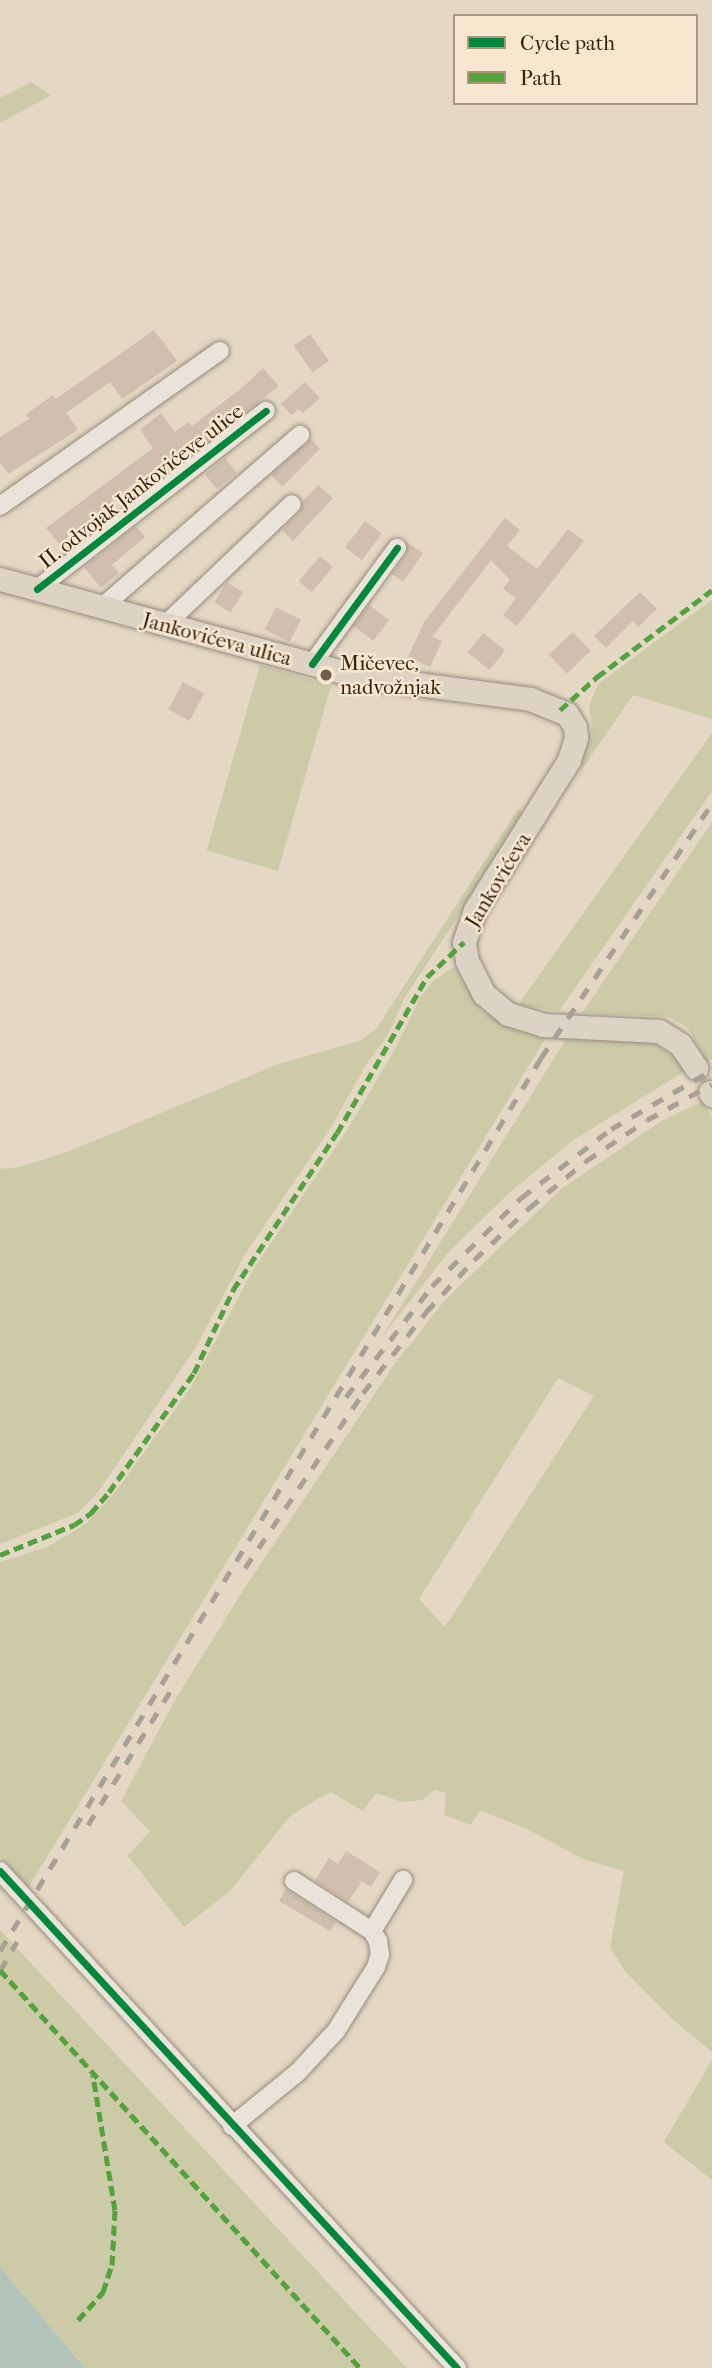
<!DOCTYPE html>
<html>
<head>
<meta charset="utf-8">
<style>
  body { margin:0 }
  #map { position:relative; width:712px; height:2368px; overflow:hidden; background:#e4d7c3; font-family:"IM FELL French Canon",serif }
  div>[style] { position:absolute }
  .green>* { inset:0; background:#cccaa7; transform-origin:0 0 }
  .water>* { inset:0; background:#b2c3b9 }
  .building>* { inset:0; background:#d0bfaf; transform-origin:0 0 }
  .roads { filter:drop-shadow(0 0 2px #958b7e) drop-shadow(0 0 2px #958b7e) }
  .minor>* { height:18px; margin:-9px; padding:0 9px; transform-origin:9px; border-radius:9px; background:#e9e3d9 }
  .major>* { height:23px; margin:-11.5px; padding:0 11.5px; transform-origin:11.5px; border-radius:11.5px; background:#dcd3c4 }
  .rail>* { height:5px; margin-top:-2.5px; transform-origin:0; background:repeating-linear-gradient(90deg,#a7a096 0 12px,transparent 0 24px) }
  .quiet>* { height:5px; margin-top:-2.5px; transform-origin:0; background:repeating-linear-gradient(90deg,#52a23e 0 10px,transparent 0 15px) }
  .cycleway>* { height:7px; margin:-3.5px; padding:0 3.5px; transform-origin:3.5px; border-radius:3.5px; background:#00873e }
  .dots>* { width:19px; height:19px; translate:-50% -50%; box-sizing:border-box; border:4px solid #f7e7d0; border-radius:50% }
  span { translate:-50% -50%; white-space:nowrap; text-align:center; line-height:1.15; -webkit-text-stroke:5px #f7e7d0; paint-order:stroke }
  .street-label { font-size:21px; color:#331f0b }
  .poi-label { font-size:21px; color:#331f0b }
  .left { translate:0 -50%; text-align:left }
  .legend { position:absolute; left:453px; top:14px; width:245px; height:91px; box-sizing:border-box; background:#f7e7d0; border:2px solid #a99781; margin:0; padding:9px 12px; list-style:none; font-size:21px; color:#331f0b }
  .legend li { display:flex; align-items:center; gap:14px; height:35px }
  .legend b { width:35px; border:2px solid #a99781 }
</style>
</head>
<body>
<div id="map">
  <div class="green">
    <i style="clip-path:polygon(31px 82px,51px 95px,0 123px,0 98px)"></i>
    <i style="clip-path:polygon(712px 600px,712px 719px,633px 695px,580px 772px,592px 725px,589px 706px,598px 684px)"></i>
    <i style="left:260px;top:665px;width:74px;height:193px;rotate:16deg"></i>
    <i style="clip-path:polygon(712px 733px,712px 791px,559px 1011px,518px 1005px)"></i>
    <i style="clip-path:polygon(518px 809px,526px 813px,405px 997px,387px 1036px,366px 1065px,331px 1127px,244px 1256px,196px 1347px,99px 1491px,78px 1513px,0 1544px,0 1169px,20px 1167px,70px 1151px,281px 1063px,360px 1041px,377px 1028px)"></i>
    <i style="clip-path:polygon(712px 822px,712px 1059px,707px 1062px,688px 1028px,669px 1017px,582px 1013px)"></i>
    <i style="clip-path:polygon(454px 967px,480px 1009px,499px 1021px,548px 1034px,28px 1888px,0 1857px,0 1562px,47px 1547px,87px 1523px,117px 1490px,191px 1387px,253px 1270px,346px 1132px,393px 1053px,420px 998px,433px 981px)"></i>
    <i style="clip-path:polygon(579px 1037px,639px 1040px,658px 1046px,680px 1061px,685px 1071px,572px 1141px,509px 1193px,448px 1253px,382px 1337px,566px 1039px)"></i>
    <i style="clip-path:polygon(evenodd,703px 1101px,712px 1118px,712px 2052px,671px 2018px,625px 1971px,610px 1947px,624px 1871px,583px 1859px,531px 1831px,480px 1810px,471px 1825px,444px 1815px,446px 1793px,435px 1790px,422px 1800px,402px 1802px,376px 1793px,363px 1811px,331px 1792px,319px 1798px,290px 1816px,230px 1891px,184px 1927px,128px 1856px,150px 1831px,121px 1801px,175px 1700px,244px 1589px,396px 1362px,445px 1300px,561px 1189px,663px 1120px,703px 1101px,558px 1378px,594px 1396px,445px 1627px,419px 1599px,558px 1378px)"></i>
    <i style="clip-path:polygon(0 1930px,167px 2109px,407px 2368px,85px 2368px,0 2267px)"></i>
    <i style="clip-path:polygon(712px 2060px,712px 2180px,664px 2142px)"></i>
  </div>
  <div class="water">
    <i style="clip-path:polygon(0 2267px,85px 2368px,0 2368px)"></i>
  </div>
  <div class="building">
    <i style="clip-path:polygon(154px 330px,177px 361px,122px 399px,110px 382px,66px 413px,78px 430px,8px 474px,0 462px,0 437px,29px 419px,26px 414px,53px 395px,56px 399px)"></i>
    <i style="left:310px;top:334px;width:33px;height:20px;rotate:55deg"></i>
    <i style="clip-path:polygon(263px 368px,279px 386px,149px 487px,147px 484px,141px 489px,136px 482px,59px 544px,46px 528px,153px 448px,140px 430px,161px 413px,175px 432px,188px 422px,192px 426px,243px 387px)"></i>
    <i style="clip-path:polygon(305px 382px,320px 398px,303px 413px,299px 409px,291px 415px,281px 404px)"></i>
    <i style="clip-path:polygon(311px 439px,320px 449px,282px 487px,271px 475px)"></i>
    <i style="left:225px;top:458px;width:19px;height:26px;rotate:51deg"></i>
    <i style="clip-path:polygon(318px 485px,333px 498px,293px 541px,282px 530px,300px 512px,303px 501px)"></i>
    <i style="clip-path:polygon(505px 518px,520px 530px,507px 546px,537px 569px,568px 529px,584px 541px,517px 626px,503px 615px,516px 598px,503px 589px,510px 580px,491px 560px,432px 637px,442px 641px,430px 667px,415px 660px,410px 667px,405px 664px,424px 622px)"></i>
    <i style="left:365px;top:521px;width:21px;height:33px;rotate:37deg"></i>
    <i style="clip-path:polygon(136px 526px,145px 537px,112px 565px,119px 573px,101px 588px,84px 567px)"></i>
    <i style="clip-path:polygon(406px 542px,423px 553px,403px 582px,392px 574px,407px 554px)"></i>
    <i style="left:320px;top:556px;width:17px;height:33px;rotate:40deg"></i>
    <i style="left:227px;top:582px;width:19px;height:24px;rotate:32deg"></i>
    <i style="clip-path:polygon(640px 592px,657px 609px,638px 627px,633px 621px,606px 648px,594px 636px)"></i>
    <i style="left:369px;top:605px;width:25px;height:26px;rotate:37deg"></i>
    <i style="left:276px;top:607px;width:28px;height:25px;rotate:27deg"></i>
    <i style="left:573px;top:632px;width:26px;height:33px;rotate:47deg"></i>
    <i style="left:483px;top:633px;width:28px;height:25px;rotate:38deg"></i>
    <i style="left:183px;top:682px;width:24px;height:31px;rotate:28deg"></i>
    <i style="clip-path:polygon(346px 1851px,380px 1872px,371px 1887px,362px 1881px,348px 1902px,315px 1881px,329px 1858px,338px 1864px)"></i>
    <i style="clip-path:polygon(286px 1889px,336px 1922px,330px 1931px,279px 1901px)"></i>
  </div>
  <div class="roads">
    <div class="minor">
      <i style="left:0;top:506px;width:269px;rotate:-35.2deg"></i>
      <i style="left:37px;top:589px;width:290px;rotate:-37.9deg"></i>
      <i style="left:101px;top:608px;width:264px;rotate:-41deg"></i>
      <i style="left:165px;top:625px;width:175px;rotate:-43.6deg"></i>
      <i style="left:312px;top:664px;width:144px;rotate:-53.8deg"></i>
      <i style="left:0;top:1871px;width:675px;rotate:47.4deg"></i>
      <i style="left:294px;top:1881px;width:93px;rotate:32.7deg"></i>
      <i style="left:232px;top:2126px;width:85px;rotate:-39.3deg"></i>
      <i style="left:298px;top:2072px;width:56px;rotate:-47.2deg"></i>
      <i style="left:336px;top:2031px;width:75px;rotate:-58deg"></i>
      <i style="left:376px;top:1967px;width:13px;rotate:-72deg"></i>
      <i style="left:380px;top:1955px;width:14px;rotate:-98deg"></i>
      <i style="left:378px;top:1941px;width:12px;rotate:-121deg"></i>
      <i style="left:372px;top:1931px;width:60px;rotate:-58.7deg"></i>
    </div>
    <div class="major">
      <i style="left:0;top:579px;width:369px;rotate:15.2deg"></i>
      <i style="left:356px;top:676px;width:176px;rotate:7.5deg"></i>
      <i style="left:530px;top:699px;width:40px;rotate:22deg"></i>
      <i style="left:567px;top:714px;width:15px;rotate:58deg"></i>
      <i style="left:575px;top:727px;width:11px;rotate:85deg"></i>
      <i style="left:576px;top:738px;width:23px;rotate:108deg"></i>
      <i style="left:569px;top:760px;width:177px;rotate:122.1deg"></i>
      <i style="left:475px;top:910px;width:34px;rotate:109deg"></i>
      <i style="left:464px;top:942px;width:19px;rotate:81deg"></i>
      <i style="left:467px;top:961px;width:37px;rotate:63deg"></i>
      <i style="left:484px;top:994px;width:31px;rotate:40deg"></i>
      <i style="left:508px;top:1014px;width:37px;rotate:17deg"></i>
      <i style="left:543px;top:1025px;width:116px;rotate:3deg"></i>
      <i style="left:659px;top:1031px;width:25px;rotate:32deg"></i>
      <i style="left:680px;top:1044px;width:29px;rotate:56deg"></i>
      <i style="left:710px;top:1092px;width:4px;rotate:56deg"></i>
    </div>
  </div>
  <div class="rail">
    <i style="left:346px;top:1397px;width:140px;rotate:-52.2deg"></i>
    <i style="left:432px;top:1286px;width:125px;rotate:-44.7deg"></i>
    <i style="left:521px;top:1198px;width:113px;rotate:-37.5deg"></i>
    <i style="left:611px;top:1129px;width:117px;rotate:-30.3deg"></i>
    <i style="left:245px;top:1568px;width:211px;rotate:-56deg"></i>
    <i style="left:363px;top:1393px;width:103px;rotate:-52.1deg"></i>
    <i style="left:426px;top:1312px;width:71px;rotate:-47.3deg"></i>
    <i style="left:474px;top:1260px;width:76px;rotate:-43.4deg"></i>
    <i style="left:529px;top:1208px;width:74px;rotate:-39.5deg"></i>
    <i style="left:586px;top:1161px;width:73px;rotate:-33.9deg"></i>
    <i style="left:647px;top:1120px;width:74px;rotate:-29deg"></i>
    <i style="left:88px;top:1825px;width:168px;rotate:-58.4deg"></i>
    <i style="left:0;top:1951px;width:1044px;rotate:-58.79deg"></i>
    <i style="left:541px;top:1058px;width:306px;rotate:-56.1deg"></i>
    <i style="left:0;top:1971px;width:34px;rotate:-60deg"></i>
  </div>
  <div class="quiet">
    <i style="left:560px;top:710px;width:50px;rotate:-41.7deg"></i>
    <i style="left:597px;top:677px;width:144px;rotate:-37.1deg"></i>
    <i style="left:0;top:1555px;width:80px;rotate:-22.1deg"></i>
    <i style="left:74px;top:1525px;width:21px;rotate:-35deg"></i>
    <i style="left:91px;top:1513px;width:28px;rotate:-49deg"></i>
    <i style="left:109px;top:1492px;width:146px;rotate:-54.5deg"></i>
    <i style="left:194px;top:1373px;width:92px;rotate:-64.8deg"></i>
    <i style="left:233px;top:1290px;width:188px;rotate:-56.5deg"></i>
    <i style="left:337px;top:1133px;width:180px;rotate:-60deg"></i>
    <i style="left:427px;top:977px;width:51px;rotate:-43.4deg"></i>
    <i style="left:0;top:1970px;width:537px;rotate:47.87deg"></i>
    <i style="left:78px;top:2320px;width:38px;rotate:-48deg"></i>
    <i style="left:103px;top:2292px;width:28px;rotate:-72deg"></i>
    <i style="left:112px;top:2265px;width:55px;rotate:-86.9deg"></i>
    <i style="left:115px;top:2210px;width:137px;rotate:-99.3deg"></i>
  </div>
  <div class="cycleway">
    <i style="left:37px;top:589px;width:290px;rotate:-37.9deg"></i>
    <i style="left:312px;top:664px;width:144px;rotate:-53.8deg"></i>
    <i style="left:0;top:1871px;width:675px;rotate:47.4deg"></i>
  </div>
  <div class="dots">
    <i style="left:326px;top:675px;background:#715f4b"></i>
  </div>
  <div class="street-label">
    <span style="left:141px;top:486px;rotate:-38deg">II. odvojak Jankovićeve ulice</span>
    <span style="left:217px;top:639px;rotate:15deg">Jankovićeva ulica</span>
    <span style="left:498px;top:880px;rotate:-59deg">Jankovićeva</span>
  </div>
  <div class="poi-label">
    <span class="left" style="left:340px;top:675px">Mičevec,<br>nadvožnjak</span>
  </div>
  <ul class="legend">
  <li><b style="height:9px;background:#00873e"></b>Cycle path</li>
  <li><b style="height:9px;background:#52a23e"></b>Path</li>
  </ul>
</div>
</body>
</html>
